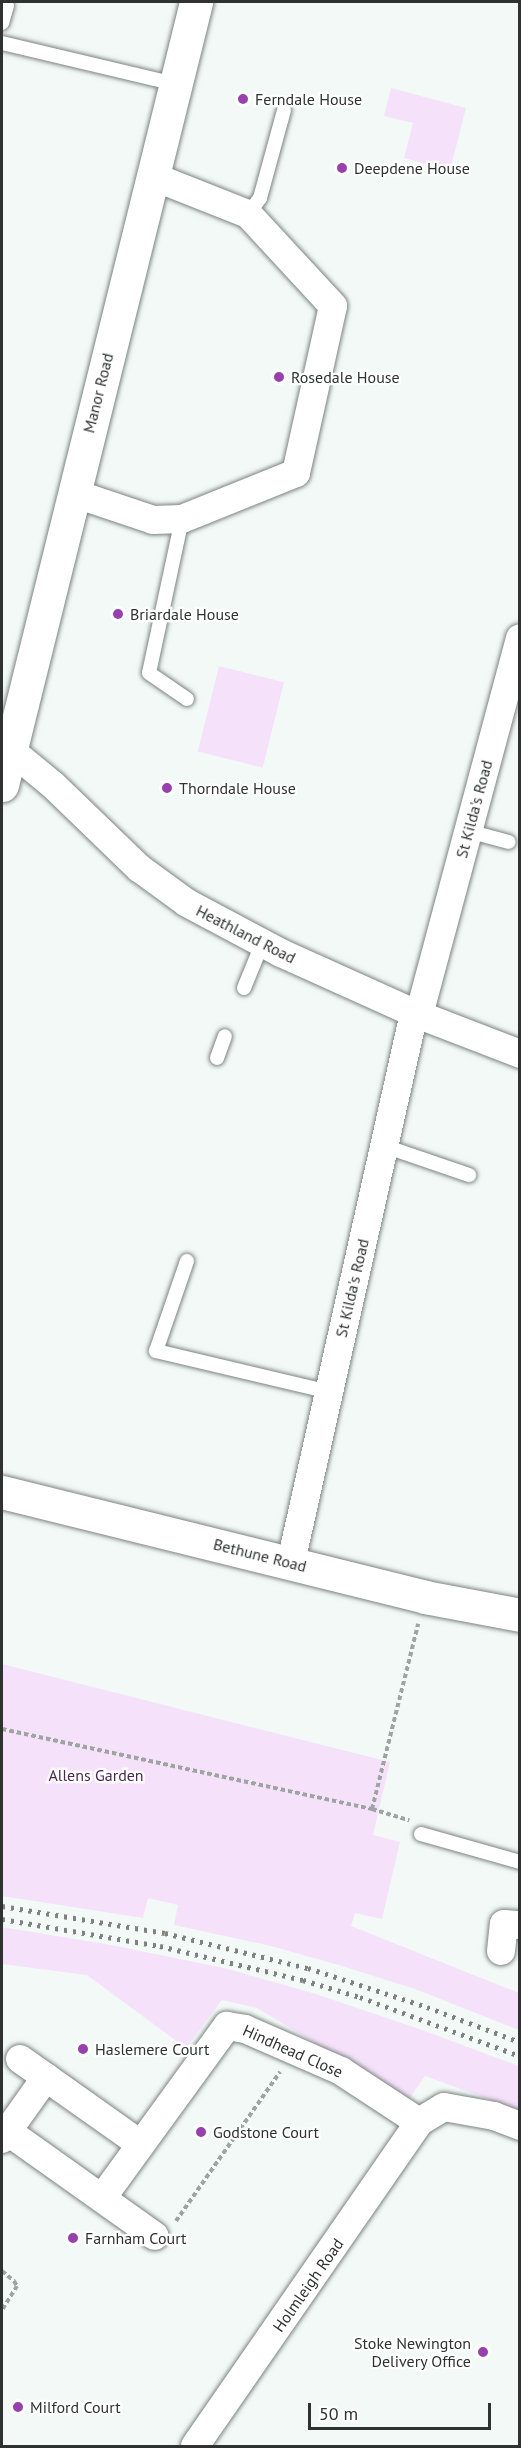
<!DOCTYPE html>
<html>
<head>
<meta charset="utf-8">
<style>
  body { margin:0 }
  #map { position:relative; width:521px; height:2448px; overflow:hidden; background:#f2f9f6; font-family:"PT Sans",sans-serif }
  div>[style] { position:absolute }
  .green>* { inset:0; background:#f5e2fa; transform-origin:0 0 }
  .path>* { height:4px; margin-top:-2px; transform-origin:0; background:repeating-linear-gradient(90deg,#9ea4a1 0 4.5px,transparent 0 7.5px) }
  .roads { filter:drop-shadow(0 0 2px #7d8381) drop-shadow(0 0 2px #7d8381) }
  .lane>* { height:14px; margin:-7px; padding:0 7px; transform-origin:7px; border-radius:7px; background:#fff }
  .street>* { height:28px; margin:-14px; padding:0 14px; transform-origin:14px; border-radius:14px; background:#fff }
  .secondary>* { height:33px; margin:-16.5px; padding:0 16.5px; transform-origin:16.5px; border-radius:16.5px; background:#fff }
  .rail>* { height:4.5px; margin-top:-2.25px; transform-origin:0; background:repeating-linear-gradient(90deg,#7e8380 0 3px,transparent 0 9px) }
  .dots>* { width:16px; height:16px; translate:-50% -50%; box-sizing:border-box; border:3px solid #fff; border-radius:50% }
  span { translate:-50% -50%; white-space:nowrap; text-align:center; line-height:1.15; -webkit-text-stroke:4.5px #fff; paint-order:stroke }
  .poi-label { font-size:16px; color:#2f3230 }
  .left { translate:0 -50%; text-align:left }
  .right { translate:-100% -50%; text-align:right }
  .street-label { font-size:16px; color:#2f3230 }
  .park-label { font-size:16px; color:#4b2754 }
  .frame { position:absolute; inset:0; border:3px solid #2f3230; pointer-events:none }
  .scale { position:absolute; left:308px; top:2403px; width:183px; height:27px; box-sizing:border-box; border:3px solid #2f3230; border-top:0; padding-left:8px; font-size:18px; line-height:21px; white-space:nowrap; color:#2f3230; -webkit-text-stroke:4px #fff; paint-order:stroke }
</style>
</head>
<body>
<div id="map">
  <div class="green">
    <i style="clip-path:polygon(391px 88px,466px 108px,450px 170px,404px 158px,413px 123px,384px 116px)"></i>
    <i style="left:219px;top:666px;width:67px;height:88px;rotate:14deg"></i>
    <i style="clip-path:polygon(2px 1664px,390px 1762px,373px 1835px,400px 1842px,382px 1919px,355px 1913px,351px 1926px,519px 1993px,519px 2030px,415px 1989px,342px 1966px,271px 1946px,174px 1925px,178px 1905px,148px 1898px,143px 1918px,2px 1896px)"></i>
    <i style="clip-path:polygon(2px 1927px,111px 1945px,224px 1968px,316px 1994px,422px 2030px,519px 2066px,519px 2110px,425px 2076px,409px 2099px,257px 2008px,222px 2000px,186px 2048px,87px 1975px,2px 1964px)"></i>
  </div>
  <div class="path">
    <i style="left:2px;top:1729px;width:379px;rotate:12.2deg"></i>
    <i style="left:372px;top:1809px;width:191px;rotate:-76deg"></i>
    <i style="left:372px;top:1809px;width:39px;rotate:17deg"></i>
    <i style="left:176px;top:2221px;width:182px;rotate:-55.1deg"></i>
    <i style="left:2px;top:2271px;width:16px;rotate:40deg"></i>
    <i style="left:14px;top:2281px;width:6px;rotate:59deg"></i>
    <i style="left:17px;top:2286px;width:28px;rotate:122deg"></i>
  </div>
  <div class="roads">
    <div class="lane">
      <i style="left:2px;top:23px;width:18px;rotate:-74deg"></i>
      <i style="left:2px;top:43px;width:178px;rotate:13.3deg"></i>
      <i style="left:248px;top:214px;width:20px;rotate:-53deg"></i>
      <i style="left:260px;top:198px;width:91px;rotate:-74.7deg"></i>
      <i style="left:182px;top:519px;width:157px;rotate:102.1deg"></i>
      <i style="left:149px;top:673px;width:46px;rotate:34.4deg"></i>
      <i style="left:468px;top:831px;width:42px;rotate:15deg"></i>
      <i style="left:244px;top:988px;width:48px;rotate:-67.8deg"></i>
      <i style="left:217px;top:1058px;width:23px;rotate:-70deg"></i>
      <i style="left:384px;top:1146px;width:90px;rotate:18.8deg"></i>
      <i style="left:187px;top:1261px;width:95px;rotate:109deg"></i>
      <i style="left:156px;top:1351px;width:178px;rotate:13.3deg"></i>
      <i style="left:421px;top:1834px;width:103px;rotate:15.8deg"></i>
    </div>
    <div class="street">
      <i style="left:73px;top:493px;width:84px;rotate:18.6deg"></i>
      <i style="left:153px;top:520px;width:29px;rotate:-2deg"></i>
      <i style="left:182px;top:519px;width:123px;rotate:-22deg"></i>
      <i style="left:296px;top:473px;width:171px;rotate:-77.5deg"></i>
      <i style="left:333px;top:306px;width:125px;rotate:-132.7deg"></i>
      <i style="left:248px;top:214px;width:103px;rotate:-158.4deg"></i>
      <i style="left:2px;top:743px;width:66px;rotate:39.5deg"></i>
      <i style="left:53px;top:785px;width:120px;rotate:44deg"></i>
      <i style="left:139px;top:868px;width:59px;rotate:36.1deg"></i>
      <i style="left:187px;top:903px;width:106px;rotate:28deg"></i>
      <i style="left:281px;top:953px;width:146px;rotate:24.3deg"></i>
      <i style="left:414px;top:1013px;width:114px;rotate:21.1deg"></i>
      <i style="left:419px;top:1015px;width:390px;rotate:-75deg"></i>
      <i style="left:291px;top:1562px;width:563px;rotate:-77.37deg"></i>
      <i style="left:501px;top:1951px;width:27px;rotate:-84deg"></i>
      <i style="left:504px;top:1924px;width:16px;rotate:4deg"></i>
      <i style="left:20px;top:2059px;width:147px;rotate:35.3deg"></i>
      <i style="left:7px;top:2131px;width:181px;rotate:35.4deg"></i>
      <i style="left:2px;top:2139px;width:76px;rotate:-54.6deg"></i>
      <i style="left:102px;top:2198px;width:213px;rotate:-54deg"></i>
      <i style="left:227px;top:2026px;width:18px;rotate:9deg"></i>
      <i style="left:245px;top:2029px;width:105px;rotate:23.6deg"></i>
      <i style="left:341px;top:2071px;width:93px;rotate:33.2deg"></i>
      <i style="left:195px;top:2446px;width:394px;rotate:-55.3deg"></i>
      <i style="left:419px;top:2122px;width:29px;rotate:-31deg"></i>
      <i style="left:444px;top:2107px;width:51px;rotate:10.2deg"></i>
      <i style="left:494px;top:2116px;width:28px;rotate:21deg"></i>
    </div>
    <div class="secondary">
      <i style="left:2px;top:785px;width:807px;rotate:-76.08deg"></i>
      <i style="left:2px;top:1492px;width:436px;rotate:13.9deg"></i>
      <i style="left:425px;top:1597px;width:97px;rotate:10.7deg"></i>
    </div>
  </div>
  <div class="rail">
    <i style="left:2px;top:1906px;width:165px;rotate:9.4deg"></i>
    <i style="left:165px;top:1933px;width:147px;rotate:13.8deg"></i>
    <i style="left:308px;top:1968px;width:125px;rotate:18.1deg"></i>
    <i style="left:427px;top:2007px;width:99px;rotate:20.6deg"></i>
    <i style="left:2px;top:1919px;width:160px;rotate:9.7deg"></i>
    <i style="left:160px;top:1946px;width:147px;rotate:13.4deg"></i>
    <i style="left:303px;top:1980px;width:59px;rotate:16.6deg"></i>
    <i style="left:360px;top:1997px;width:171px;rotate:20.2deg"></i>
  </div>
  <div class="dots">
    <i style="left:243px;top:99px;background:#9841ae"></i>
    <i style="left:342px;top:168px;background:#9841ae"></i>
    <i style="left:279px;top:377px;background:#9841ae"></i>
    <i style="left:118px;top:614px;background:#9841ae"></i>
    <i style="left:167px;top:788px;background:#9841ae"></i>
    <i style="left:83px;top:2049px;background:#9841ae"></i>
    <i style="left:201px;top:2132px;background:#9841ae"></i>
    <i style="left:73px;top:2238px;background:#9841ae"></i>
    <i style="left:483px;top:2352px;background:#9841ae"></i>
    <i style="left:18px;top:2407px;background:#9841ae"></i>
  </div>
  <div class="poi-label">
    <span class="left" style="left:255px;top:99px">Ferndale House</span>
    <span class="left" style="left:354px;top:168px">Deepdene House</span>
    <span class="left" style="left:291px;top:377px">Rosedale House</span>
    <span class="left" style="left:130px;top:614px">Briardale House</span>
    <span class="left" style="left:179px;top:788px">Thorndale House</span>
    <span class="left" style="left:95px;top:2049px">Haslemere Court</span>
    <span class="left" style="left:213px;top:2132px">Godstone Court</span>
    <span class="left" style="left:85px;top:2238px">Farnham Court</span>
    <span class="right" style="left:471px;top:2352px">Stoke Newington<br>Delivery Office</span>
    <span class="left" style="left:30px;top:2407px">Milford Court</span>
  </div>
  <div class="street-label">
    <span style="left:98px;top:393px;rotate:-76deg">Manor Road</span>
    <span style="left:474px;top:809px;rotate:-75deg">St Kilda's Road</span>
    <span style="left:246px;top:934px;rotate:27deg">Heathland Road</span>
    <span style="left:352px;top:1288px;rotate:-77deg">St Kilda's Road</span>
    <span style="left:260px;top:1555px;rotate:14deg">Bethune Road</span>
    <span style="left:293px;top:2051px;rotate:24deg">Hindhead Close</span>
    <span style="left:308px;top:2285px;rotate:-55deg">Holmleigh Road</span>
  </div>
  <div class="park-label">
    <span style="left:96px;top:1775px">Allens Garden</span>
  </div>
  <div class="frame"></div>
  <div class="scale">50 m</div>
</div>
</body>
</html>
